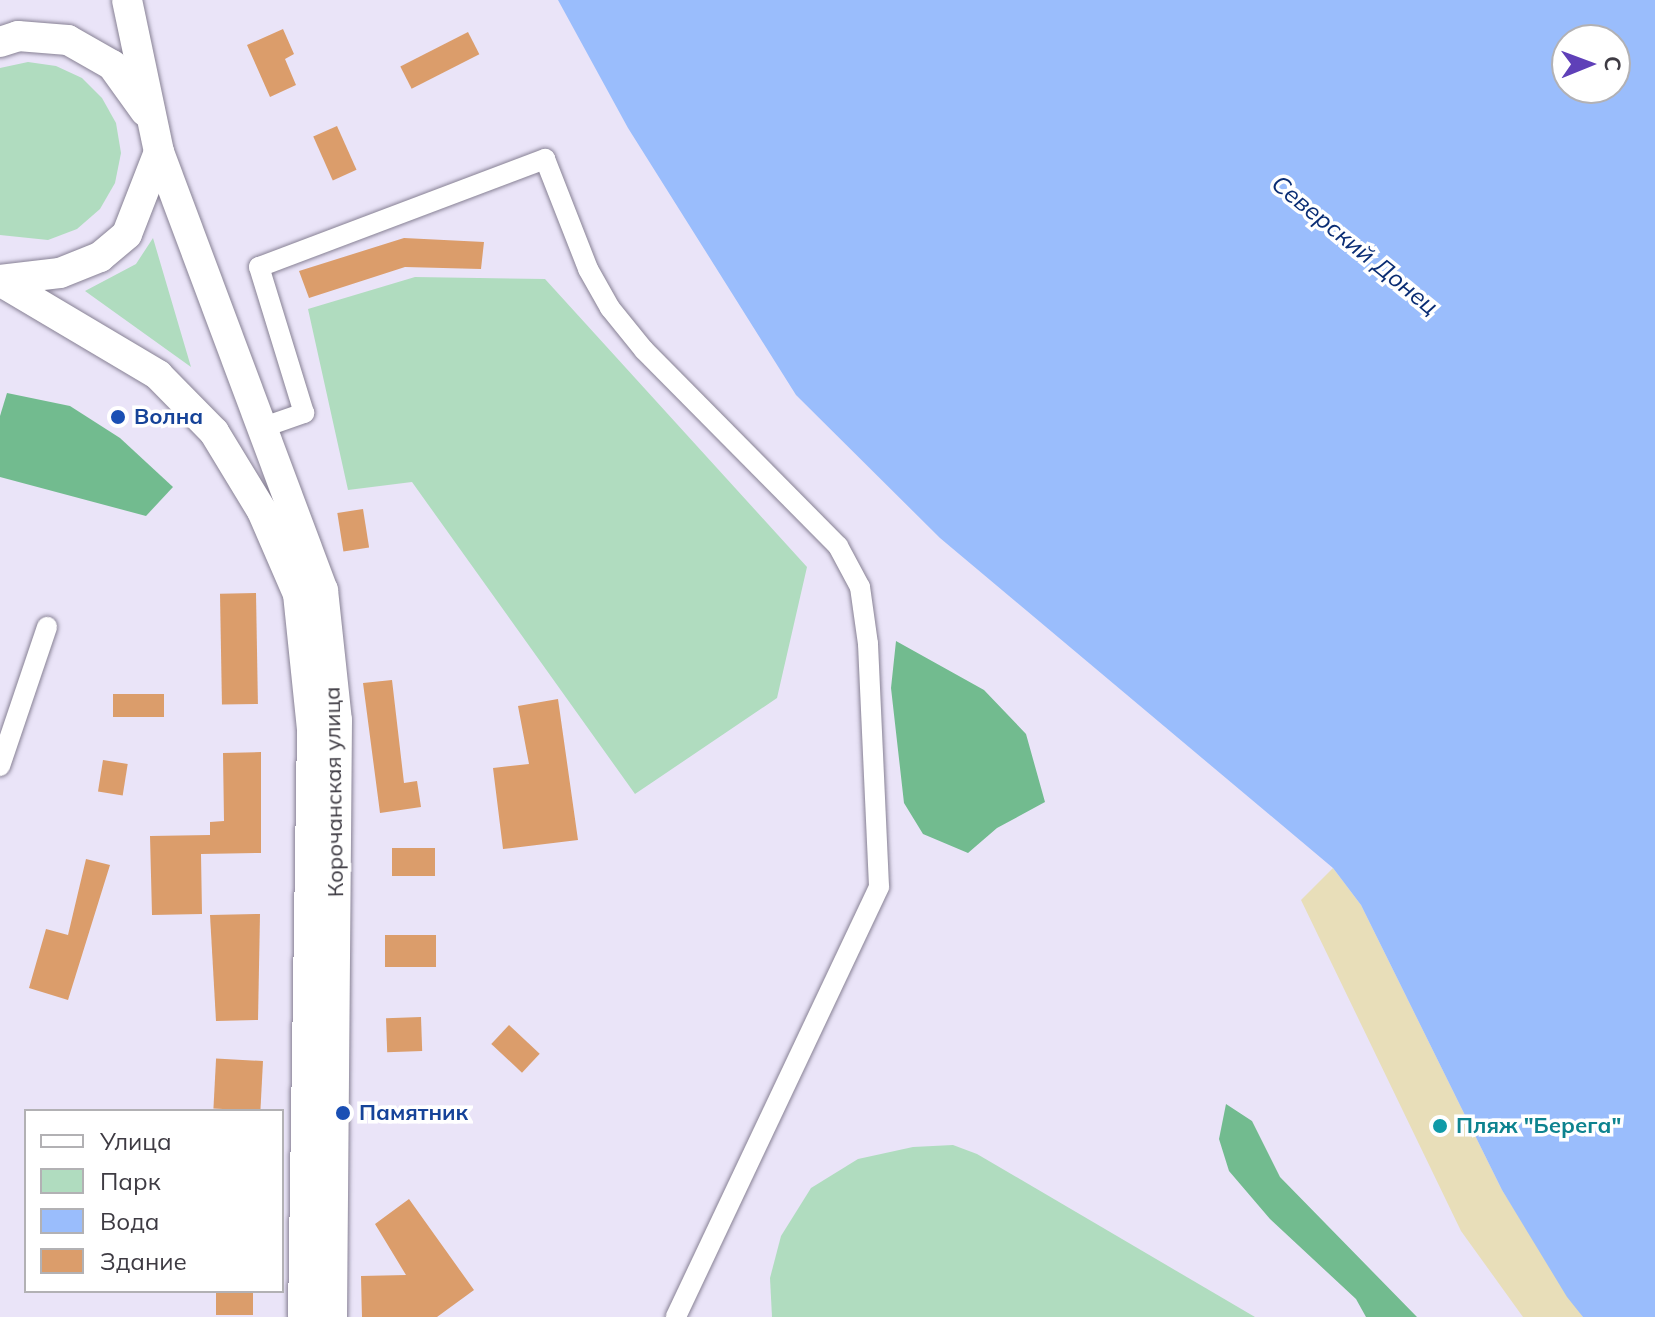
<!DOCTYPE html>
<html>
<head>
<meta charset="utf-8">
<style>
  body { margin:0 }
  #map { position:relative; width:1655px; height:1317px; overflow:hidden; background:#eae4f8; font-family:Mulish,sans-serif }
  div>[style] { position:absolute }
  .green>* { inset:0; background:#b0dcbf }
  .forest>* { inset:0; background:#72bb8f }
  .sand>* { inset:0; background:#e8deb9 }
  .water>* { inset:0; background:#9abdfc }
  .building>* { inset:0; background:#db9d6b; transform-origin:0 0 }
  .roads { filter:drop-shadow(0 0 2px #878194) drop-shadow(0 0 2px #878194) }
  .minor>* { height:20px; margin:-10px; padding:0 10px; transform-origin:10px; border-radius:10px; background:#fff }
  .primary>* { height:30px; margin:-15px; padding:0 15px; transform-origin:15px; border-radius:15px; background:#fff }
  .dots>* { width:22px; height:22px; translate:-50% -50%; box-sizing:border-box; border:4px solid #fff; border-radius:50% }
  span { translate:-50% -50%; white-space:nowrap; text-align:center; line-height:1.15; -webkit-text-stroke:7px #fff; paint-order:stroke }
  .transit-label { font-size:22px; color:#164399; font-weight:700 }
  .left { translate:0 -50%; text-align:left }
  .street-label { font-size:22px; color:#3e3b43 }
  .culture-label { font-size:22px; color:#0d838f; font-weight:700 }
  .water-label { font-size:24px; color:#0a2d74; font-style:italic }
  .legend { position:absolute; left:24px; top:1109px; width:260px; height:184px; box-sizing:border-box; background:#fff; border:2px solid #b2b1b4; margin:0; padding:10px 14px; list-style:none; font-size:24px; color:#3e3b43 }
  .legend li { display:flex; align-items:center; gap:16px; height:40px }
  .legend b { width:40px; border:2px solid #b2b1b4 }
  .north { position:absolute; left:1551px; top:24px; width:80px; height:80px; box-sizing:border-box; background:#fff; border:2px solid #b2b1b4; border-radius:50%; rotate:89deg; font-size:22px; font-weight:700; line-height:32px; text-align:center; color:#3e3b43 }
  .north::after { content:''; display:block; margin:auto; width:28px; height:36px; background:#5f40b8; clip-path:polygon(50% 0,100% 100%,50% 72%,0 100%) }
</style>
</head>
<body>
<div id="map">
  <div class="green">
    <i style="clip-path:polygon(28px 62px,56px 66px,82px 78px,102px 98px,116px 123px,121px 153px,115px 183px,100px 209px,77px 229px,48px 240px,0 235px,0 68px)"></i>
    <i style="clip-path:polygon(153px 238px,191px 367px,85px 291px,136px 264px)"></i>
    <i style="clip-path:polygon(415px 277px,545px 279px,807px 567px,777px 698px,635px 794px,412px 482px,348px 490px,308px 309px)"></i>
    <i style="clip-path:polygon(953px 1145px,977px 1154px,1255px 1317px,772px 1317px,770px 1278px,781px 1236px,811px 1188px,858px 1159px,913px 1147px)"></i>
  </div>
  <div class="forest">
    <i style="clip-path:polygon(7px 393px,70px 406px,120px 438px,173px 487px,146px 516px,0 477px,0 416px)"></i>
    <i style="clip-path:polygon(896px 641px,984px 690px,1026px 734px,1045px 802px,997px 828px,968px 853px,923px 834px,904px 803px,891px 688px)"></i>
    <i style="clip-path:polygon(1226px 1104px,1252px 1121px,1280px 1177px,1417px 1317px,1366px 1317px,1356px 1299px,1270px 1219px,1229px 1171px,1219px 1139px)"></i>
  </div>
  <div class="sand">
    <i style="clip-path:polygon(1333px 868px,1361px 905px,1502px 1190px,1583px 1317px,1523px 1317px,1461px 1231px,1301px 900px)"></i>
  </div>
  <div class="water">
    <i style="clip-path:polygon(evenodd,558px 0,1655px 0,1655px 1317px,1583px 1317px,1567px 1297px,1502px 1190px,1361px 905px,1333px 868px,940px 538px,796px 395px,628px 128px,558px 0,1567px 40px,1615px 40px,1615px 88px,1567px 88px,1567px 40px)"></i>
  </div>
  <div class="building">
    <i style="clip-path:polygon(283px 29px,294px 54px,285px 59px,296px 85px,270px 97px,247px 45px)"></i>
    <i style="left:468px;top:32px;width:25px;height:76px;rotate:63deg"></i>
    <i style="left:337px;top:126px;width:48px;height:26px;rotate:66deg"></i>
    <i style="clip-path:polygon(404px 238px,484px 242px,481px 269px,405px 267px,309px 298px,299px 271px)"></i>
    <i style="left:363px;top:509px;width:39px;height:26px;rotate:81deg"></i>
    <i style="left:256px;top:593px;width:111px;height:36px;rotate:89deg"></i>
    <i style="clip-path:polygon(392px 680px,404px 783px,417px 781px,421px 807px,380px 813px,363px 683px)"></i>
    <i style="left:164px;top:694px;width:23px;height:51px;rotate:90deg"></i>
    <i style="clip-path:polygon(558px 699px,578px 840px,503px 849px,493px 768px,529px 764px,518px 706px)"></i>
    <i style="clip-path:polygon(261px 752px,261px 853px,201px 854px,202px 914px,152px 915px,150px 836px,210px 835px,210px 822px,224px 821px,223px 753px)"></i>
    <i style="left:103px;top:760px;width:25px;height:32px;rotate:9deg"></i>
    <i style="left:392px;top:848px;width:43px;height:28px"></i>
    <i style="clip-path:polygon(86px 859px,110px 865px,68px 1000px,29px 988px,46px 929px,68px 935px)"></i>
    <i style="clip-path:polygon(260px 914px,258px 1020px,216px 1021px,210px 915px)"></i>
    <i style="left:436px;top:935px;width:32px;height:51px;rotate:90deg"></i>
    <i style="left:421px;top:1017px;width:34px;height:35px;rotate:88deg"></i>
    <i style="left:509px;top:1025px;width:42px;height:26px;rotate:43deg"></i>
    <i style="left:263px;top:1061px;width:50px;height:47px;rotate:93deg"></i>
    <i style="clip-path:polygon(409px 1199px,474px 1290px,437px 1317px,362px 1317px,361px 1276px,406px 1275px,375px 1224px)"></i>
    <i style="left:216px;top:1291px;width:37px;height:24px"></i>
  </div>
  <div class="roads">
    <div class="minor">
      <i style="left:261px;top:428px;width:46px;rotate:-19.2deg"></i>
      <i style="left:304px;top:413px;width:153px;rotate:-107.1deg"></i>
      <i style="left:259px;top:267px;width:306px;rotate:-20.7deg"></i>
      <i style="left:545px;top:159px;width:118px;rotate:68.6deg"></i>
      <i style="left:588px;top:269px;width:45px;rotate:60.6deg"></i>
      <i style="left:610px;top:308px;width:54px;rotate:51deg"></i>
      <i style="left:644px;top:350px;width:276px;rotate:45.3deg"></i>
      <i style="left:838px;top:546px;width:47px;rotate:61.8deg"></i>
      <i style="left:860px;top:587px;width:58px;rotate:82deg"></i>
      <i style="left:868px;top:644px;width:243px;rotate:87.4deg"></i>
      <i style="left:879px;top:887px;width:476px;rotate:115.3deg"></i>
      <i style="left:0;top:766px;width:147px;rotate:-71.3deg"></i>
    </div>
    <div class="primary">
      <i style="left:127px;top:0;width:155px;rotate:78.1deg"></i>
      <i style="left:159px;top:152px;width:468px;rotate:69.5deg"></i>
      <i style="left:323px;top:590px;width:131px;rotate:83.9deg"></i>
      <i style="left:337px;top:720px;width:597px;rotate:90.48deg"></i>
      <i style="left:0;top:42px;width:19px;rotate:-18deg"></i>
      <i style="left:18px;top:36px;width:50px;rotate:4.6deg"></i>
      <i style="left:68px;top:40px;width:51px;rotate:29.6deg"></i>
      <i style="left:112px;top:65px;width:57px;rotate:54.3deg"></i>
      <i style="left:0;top:280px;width:60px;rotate:-6.7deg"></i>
      <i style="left:60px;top:273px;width:43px;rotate:-21.8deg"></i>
      <i style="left:100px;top:257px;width:35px;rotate:-40deg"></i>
      <i style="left:127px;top:234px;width:88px;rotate:-68.7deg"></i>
      <i style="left:0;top:281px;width:184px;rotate:30.7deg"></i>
      <i style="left:158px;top:375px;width:80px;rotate:45.5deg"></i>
      <i style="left:214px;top:432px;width:92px;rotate:58.7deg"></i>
      <i style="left:262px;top:511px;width:90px;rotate:66.6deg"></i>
      <i style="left:298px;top:594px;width:137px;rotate:84.1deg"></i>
      <i style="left:312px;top:730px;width:587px;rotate:90.88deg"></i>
    </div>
  </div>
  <div class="dots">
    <i style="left:118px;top:417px;background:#1a4fb4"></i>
    <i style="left:343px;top:1113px;background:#1a4fb4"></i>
    <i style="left:1440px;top:1126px;background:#0f9aa8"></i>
  </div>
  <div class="transit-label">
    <span class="left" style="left:134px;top:417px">Волна</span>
    <span class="left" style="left:359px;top:1113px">Памятник</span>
  </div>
  <div class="street-label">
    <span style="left:334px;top:792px;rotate:-91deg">Корочанская улица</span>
  </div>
  <div class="culture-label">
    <span class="left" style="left:1456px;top:1126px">Пляж "Берега"</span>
  </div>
  <div class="water-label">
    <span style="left:1355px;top:245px;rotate:39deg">Северский Донец</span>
  </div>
  <ul class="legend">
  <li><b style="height:10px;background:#fff"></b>Улица</li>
  <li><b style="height:22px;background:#b0dcbf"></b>Парк</li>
  <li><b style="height:22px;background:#9abdfc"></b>Вода</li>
  <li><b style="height:22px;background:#db9d6b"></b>Здание</li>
  </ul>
  <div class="north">С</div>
</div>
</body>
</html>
